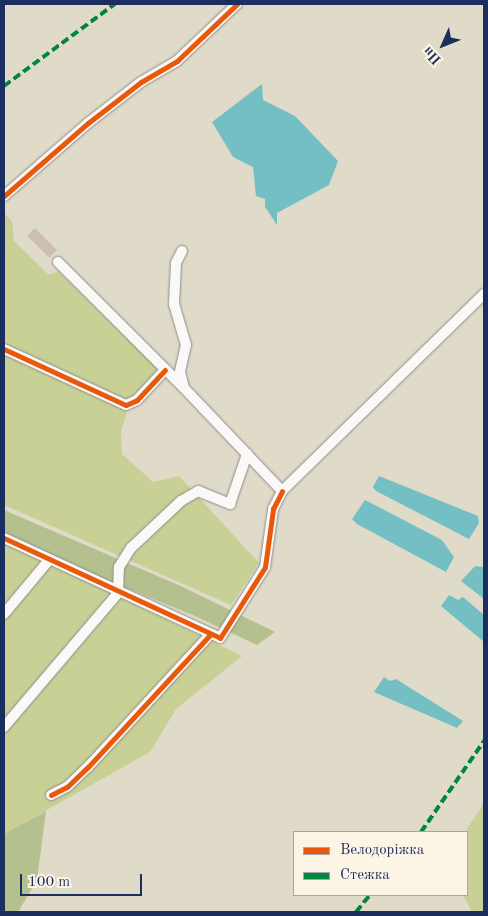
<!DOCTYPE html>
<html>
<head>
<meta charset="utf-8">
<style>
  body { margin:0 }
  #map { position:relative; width:488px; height:916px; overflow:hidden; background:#e0dac8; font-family:"Old Standard TT",serif }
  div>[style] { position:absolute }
  .green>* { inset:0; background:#c8d095 }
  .forest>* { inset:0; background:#b4c18e }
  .water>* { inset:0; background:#74bfc3 }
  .building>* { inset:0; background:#ccbeb0; transform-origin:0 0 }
  .roads { filter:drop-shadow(0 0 1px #8e8e8d) drop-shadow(0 0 1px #8e8e8d) }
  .minor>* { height:10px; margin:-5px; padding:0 5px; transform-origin:5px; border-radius:5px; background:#faf9f7 }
  .quiet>* { height:4px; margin-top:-2px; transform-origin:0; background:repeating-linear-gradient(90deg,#00873e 0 8px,transparent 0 12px) }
  .cycleway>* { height:5px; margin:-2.5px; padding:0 2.5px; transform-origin:2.5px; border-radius:2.5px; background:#e8590c }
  span { translate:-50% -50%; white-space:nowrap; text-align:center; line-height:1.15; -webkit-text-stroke:5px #fcf5e5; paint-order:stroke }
  .frame { position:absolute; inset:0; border:5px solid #1b2f5e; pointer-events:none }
  .legend { position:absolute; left:293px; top:831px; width:175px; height:65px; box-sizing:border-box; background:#fcf5e5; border:1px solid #a2a6af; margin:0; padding:6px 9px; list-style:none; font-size:15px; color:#1b2f5e }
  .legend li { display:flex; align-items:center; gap:10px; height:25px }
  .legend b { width:25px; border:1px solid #a2a6af }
  .north { position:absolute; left:418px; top:20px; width:50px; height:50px; -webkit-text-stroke:4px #fcf5e5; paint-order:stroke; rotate:226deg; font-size:14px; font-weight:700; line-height:20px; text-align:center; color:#1b2f5e }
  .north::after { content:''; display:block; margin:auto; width:18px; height:22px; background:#1b2f5e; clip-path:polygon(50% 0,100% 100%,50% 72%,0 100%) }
  .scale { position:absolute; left:20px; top:874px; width:122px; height:22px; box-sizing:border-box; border:2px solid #1b2f5e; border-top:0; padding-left:6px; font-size:15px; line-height:18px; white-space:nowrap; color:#1b2f5e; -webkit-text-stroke:4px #fcf5e5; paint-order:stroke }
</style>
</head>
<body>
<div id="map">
  <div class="green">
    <i style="clip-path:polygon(4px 213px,12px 221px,14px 241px,49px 275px,58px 271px,160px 370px,132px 398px,121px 431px,122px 454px,153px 482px,179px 476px,259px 563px,231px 605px,4px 505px)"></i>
    <i style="clip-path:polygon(4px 541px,242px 656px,176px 709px,150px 752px,4px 834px)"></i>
    <i style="clip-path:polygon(484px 803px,484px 912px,472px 912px,463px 895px,467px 895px,465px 832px)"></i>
  </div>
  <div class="forest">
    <i style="clip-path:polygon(4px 510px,183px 587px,275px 632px,257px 645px,195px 616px,82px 570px,4px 534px)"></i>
    <i style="clip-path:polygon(46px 811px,37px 880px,18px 912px,4px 912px,4px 834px)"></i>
  </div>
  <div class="water">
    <i style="clip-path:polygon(262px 84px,263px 100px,295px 116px,338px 161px,329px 185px,277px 213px,277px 225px,265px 207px,265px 199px,256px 196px,253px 167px,233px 157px,212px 122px)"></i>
    <i style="clip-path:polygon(379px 476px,478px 516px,479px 523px,469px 539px,376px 491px,373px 487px)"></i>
    <i style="clip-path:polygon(365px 500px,442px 540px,454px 557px,446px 572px,357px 524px,352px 519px)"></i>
    <i style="clip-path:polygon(475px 566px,484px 567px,484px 599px,461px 581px)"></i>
    <i style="clip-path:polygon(449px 595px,458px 600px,463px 597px,484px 615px,484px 642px,441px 606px)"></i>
    <i style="clip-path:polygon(384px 677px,390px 681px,396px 679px,463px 721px,457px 728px,374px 692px)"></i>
  </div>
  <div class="building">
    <i style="left:35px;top:228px;width:31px;height:11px;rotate:45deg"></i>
  </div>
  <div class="roads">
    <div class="minor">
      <i style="left:4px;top:196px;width:111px;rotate:-41deg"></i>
      <i style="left:88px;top:123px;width:67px;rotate:-37.7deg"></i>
      <i style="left:141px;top:82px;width:42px;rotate:-30.3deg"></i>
      <i style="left:177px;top:61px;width:83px;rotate:-43.5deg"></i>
      <i style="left:182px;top:251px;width:13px;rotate:117deg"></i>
      <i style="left:176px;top:263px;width:41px;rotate:92.8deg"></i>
      <i style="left:174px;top:304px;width:43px;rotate:73.7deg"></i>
      <i style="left:186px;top:345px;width:28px;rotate:103deg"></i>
      <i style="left:180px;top:372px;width:16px;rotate:76deg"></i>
      <i style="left:184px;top:388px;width:142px;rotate:46.4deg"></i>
      <i style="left:282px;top:491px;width:282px;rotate:-44.3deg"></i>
      <i style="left:58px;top:262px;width:177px;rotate:45deg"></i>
      <i style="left:4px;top:349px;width:134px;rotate:24.7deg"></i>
      <i style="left:126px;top:405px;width:12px;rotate:-24deg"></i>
      <i style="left:137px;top:400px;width:41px;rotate:-47deg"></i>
      <i style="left:4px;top:538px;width:238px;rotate:24.8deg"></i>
      <i style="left:220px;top:638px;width:84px;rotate:-57.6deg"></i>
      <i style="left:265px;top:567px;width:59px;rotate:-82.1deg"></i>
      <i style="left:273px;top:509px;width:20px;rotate:-63deg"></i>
      <i style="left:4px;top:614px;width:70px;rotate:-50.2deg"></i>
      <i style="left:4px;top:727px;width:176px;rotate:-49.6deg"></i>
      <i style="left:118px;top:593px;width:26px;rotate:-88deg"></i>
      <i style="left:119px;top:567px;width:22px;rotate:-58deg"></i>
      <i style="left:131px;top:548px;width:69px;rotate:-43.2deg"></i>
      <i style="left:181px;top:501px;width:20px;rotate:-30deg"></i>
      <i style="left:198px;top:491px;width:35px;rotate:22deg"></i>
      <i style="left:230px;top:504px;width:53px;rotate:-71.2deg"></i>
      <i style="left:51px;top:795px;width:18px;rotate:-27deg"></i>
      <i style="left:67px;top:787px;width:29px;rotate:-44deg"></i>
      <i style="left:88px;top:767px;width:180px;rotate:-47.3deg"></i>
    </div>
  </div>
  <div class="quiet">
    <i style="left:4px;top:86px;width:138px;rotate:-36.5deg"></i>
    <i style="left:421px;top:832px;width:111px;rotate:-55.3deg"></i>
    <i style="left:356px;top:912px;width:22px;rotate:-51deg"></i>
  </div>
  <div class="cycleway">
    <i style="left:4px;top:196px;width:111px;rotate:-41deg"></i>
    <i style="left:88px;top:123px;width:67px;rotate:-37.7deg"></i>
    <i style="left:141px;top:82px;width:42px;rotate:-30.3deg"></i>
    <i style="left:177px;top:61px;width:83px;rotate:-43.5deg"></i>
    <i style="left:4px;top:349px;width:134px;rotate:24.7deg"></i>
    <i style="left:126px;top:405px;width:12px;rotate:-24deg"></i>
    <i style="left:137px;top:400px;width:41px;rotate:-47deg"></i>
    <i style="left:4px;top:538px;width:238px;rotate:24.8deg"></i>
    <i style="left:220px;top:638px;width:84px;rotate:-57.6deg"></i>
    <i style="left:265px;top:567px;width:59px;rotate:-82.1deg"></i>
    <i style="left:273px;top:509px;width:20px;rotate:-63deg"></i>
    <i style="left:51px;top:795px;width:18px;rotate:-27deg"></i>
    <i style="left:67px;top:787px;width:29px;rotate:-44deg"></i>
    <i style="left:88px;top:767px;width:180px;rotate:-47.3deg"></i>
  </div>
  <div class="frame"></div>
  <ul class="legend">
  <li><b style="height:6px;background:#e8590c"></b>Велодоріжка</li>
  <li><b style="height:6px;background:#00873e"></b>Стежка</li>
  </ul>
  <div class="north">Пн</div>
  <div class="scale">100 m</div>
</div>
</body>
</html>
